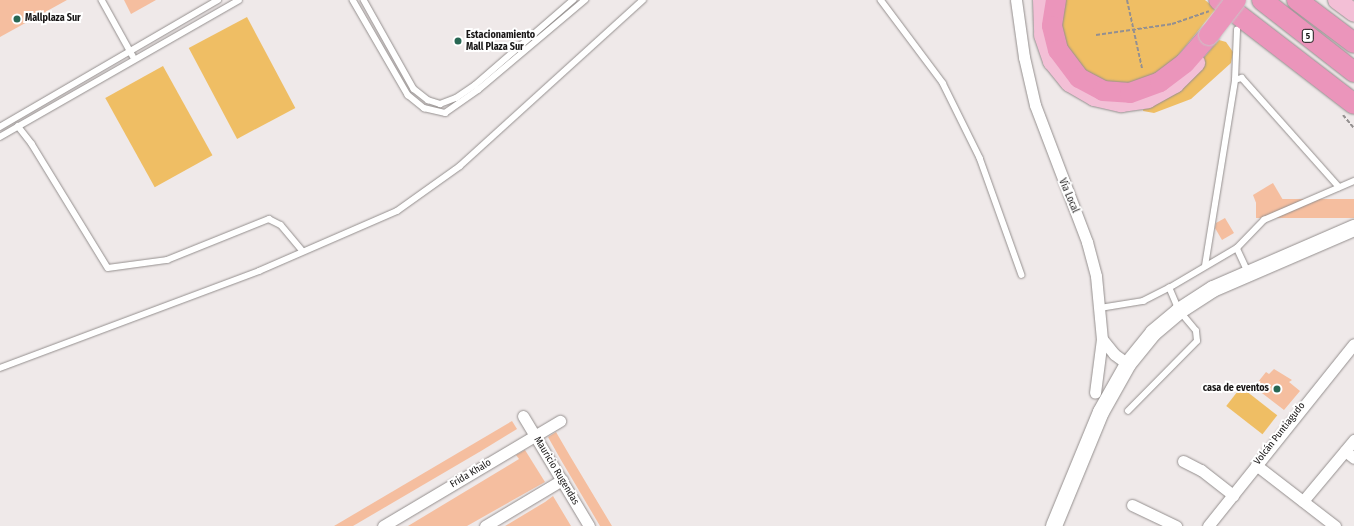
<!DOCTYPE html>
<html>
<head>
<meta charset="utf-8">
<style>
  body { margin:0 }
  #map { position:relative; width:1354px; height:526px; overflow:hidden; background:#efe9e9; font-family:"Fira Sans Condensed",sans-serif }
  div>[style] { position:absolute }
  .green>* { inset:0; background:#efbe64; transform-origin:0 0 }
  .building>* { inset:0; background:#f5be9f; transform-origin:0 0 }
  .path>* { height:2px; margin-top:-1px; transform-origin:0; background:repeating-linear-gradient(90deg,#949090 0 4px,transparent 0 6px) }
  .roads { filter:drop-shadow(0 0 1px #948f8e) drop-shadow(0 0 1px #948f8e) }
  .lane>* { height:5.5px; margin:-2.75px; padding:0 2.75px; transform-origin:2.75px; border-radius:2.75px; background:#fff }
  .street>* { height:11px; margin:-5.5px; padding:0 5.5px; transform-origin:5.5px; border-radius:5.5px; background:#fff }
  .secondary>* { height:16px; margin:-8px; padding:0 8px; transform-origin:8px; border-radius:8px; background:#fff }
  .primary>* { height:18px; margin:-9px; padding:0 9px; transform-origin:9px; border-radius:9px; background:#f3bfd6 }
  .highway>* { height:20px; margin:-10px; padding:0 10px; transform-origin:10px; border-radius:10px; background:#eb95bb }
  .bridges { filter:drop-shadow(0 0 1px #c8c7c7) drop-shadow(0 0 1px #c8c7c7) }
  .highway-bridge>* { height:20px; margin:-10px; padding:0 10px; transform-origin:10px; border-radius:10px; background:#eb95bb }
  .dots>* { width:11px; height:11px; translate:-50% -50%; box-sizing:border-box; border:2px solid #fff; border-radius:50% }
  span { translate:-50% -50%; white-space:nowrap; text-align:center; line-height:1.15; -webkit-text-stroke:4px #fff; paint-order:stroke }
  .shield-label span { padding:1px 3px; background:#fff; border:1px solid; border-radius:3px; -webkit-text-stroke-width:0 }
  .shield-label { font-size:9px; color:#181616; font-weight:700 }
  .poi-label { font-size:10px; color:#181616; font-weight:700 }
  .left { translate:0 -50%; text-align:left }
  .right { translate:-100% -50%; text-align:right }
  .street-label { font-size:10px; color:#181616 }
</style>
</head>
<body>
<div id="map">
  <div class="green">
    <i style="clip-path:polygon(1064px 0,1205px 0,1216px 9px,1166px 70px,1137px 86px,1102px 84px,1070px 58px,1061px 35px)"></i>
    <i style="left:247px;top:17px;width:103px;height:66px;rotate:62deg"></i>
    <i style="clip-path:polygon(1219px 40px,1226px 42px,1233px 52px,1231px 63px,1191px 99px,1154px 113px,1143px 111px,1144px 105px,1196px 67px)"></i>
    <i style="left:163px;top:66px;width:102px;height:66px;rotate:61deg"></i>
    <i style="left:1241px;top:387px;width:46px;height:24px;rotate:38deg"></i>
  </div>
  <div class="building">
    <i style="clip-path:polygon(0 0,67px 0,0 37px)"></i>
    <i style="clip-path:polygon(124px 0,156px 0,131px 14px)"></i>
    <i style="clip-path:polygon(1273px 183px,1283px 200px,1260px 213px,1253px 195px)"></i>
    <i style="left:1354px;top:199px;width:19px;height:98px;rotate:90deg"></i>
    <i style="clip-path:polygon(1225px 218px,1234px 233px,1222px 240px,1215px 228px,1216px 223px)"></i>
    <i style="clip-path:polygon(1274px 369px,1292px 380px,1289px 382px,1300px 391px,1284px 410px,1254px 387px,1266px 372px,1269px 374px)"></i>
    <i style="clip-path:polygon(512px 421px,517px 429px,481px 451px,353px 526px,334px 526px)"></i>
    <i style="clip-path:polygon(556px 432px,570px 456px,612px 526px,600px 526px,561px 460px,548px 437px)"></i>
    <i style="clip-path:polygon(525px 450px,545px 482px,467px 526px,408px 526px,519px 459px,516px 455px)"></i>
    <i style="clip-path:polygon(553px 496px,571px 526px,505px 526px,545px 502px)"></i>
  </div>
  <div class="path">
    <i style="left:1127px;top:0;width:70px;rotate:77.6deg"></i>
    <i style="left:1096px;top:35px;width:77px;rotate:-8.2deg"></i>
    <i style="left:1172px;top:24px;width:39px;rotate:-19deg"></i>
    <i style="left:1343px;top:115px;width:17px;rotate:50deg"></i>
  </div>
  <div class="roads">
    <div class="lane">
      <i style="left:102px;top:0;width:64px;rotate:61deg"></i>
      <i style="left:353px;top:0;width:110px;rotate:59.9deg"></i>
      <i style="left:408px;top:95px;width:21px;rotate:39deg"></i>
      <i style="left:424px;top:108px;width:22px;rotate:13deg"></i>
      <i style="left:445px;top:113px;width:40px;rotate:-34.9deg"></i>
      <i style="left:478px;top:90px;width:140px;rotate:-40.1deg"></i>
      <i style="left:364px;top:0;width:102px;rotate:60.7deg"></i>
      <i style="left:414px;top:89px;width:18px;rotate:38deg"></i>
      <i style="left:428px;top:100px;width:13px;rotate:18deg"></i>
      <i style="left:440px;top:104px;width:17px;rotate:-21deg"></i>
      <i style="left:456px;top:98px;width:23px;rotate:-34deg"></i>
      <i style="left:475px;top:85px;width:130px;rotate:-40.9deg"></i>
      <i style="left:881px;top:0;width:104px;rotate:53.2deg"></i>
      <i style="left:943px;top:83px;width:84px;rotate:63.7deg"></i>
      <i style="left:980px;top:158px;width:124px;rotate:70.3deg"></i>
      <i style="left:1235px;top:80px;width:50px;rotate:-87.7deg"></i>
      <i style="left:18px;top:126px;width:23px;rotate:52deg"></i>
      <i style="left:32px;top:144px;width:145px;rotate:58.5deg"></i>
      <i style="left:108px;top:268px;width:60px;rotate:-7.7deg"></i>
      <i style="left:167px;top:260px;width:110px;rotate:-21.9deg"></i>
      <i style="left:269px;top:219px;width:13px;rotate:27deg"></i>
      <i style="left:281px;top:225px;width:34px;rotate:50deg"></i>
      <i style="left:0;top:127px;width:252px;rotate:-30.2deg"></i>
      <i style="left:0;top:137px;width:275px;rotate:-29.8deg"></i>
      <i style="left:1237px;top:248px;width:26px;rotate:65deg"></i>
      <i style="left:1205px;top:266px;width:188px;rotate:-80.8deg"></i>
      <i style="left:1235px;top:80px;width:7px;rotate:-16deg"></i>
      <i style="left:1242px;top:78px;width:146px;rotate:48.3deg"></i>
      <i style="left:1100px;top:308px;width:44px;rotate:-9.2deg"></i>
      <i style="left:1143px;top:301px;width:29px;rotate:-27deg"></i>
      <i style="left:1169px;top:288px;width:79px;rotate:-30.5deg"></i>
      <i style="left:1237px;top:248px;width:39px;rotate:-46deg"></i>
      <i style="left:1264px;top:220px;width:98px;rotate:-23.4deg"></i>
      <i style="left:0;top:368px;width:277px;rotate:-20.5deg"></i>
      <i style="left:259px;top:271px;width:150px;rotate:-23.5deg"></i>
      <i style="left:397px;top:211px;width:77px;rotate:-35.5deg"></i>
      <i style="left:460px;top:166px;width:247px;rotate:-42.2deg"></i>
      <i style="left:1128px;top:411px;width:98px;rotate:-45.4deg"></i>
      <i style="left:1197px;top:341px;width:10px;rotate:-96deg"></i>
      <i style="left:1196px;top:331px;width:26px;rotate:-130deg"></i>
      <i style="left:1179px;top:311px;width:25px;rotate:-113deg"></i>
    </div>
    <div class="street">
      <i style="left:1016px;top:0;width:58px;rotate:82deg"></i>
      <i style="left:1024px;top:57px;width:49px;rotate:77.1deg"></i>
      <i style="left:1035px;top:105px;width:147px;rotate:69.2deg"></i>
      <i style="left:1087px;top:242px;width:35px;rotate:75deg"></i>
      <i style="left:1096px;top:276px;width:63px;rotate:84.6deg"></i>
      <i style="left:1102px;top:339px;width:54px;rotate:97.4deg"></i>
      <i style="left:1102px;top:339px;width:19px;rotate:51deg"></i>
      <i style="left:1114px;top:354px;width:17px;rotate:36deg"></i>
      <i style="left:523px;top:416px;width:128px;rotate:59deg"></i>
      <i style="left:1345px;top:451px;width:11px;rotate:38deg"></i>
      <i style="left:1183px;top:461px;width:20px;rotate:27deg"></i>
      <i style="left:1201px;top:470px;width:41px;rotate:38deg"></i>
      <i style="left:1256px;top:465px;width:100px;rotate:37.7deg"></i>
      <i style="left:1303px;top:501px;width:80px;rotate:-50.1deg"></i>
      <i style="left:1132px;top:505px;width:49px;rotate:25.5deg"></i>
      <i style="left:383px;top:526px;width:206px;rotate:-30.7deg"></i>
      <i style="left:485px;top:526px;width:90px;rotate:-30.9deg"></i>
      <i style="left:1208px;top:526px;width:233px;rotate:-51.3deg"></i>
    </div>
    <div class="secondary">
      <i style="left:1054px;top:526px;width:123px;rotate:-67.6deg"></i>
      <i style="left:1101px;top:412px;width:55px;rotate:-60.6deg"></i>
      <i style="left:1128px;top:364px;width:40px;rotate:-51deg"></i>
      <i style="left:1153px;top:333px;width:34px;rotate:-40deg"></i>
      <i style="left:1179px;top:311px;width:40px;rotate:-32.9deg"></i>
      <i style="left:1213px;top:289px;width:154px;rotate:-23.4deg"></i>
    </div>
    <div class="primary">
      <i style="left:1042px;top:0;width:35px;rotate:88deg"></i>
      <i style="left:1043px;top:35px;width:28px;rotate:71deg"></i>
      <i style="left:1052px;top:61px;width:28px;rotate:51deg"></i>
      <i style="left:1070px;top:83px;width:28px;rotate:30deg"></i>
      <i style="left:1094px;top:97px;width:28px;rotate:13deg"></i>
      <i style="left:1121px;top:103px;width:27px;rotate:-8deg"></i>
      <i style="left:1148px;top:99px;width:31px;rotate:-29deg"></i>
      <i style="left:1175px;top:84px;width:30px;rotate:-45deg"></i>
      <i style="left:1337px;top:0;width:21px;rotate:37deg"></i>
    </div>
    <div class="highway">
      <i style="left:1056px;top:0;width:26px;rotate:99deg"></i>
      <i style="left:1052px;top:26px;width:25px;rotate:76deg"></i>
      <i style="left:1058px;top:50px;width:35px;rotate:53deg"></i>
      <i style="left:1079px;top:78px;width:27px;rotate:28deg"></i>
      <i style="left:1103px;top:91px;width:27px;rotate:4deg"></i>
      <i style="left:1130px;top:93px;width:32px;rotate:-20deg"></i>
      <i style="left:1160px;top:82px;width:31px;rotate:-37deg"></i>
      <i style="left:1185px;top:63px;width:37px;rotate:-49deg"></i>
      <i style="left:1219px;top:0;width:170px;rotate:37.6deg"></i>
      <i style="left:1262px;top:0;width:117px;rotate:38deg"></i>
      <i style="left:1297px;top:0;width:71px;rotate:37deg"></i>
    </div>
  </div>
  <div class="bridges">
    <div class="highway-bridge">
      <i style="left:1209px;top:35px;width:44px;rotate:-52.4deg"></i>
    </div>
  </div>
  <div class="dots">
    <i style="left:17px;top:19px;background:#286753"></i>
    <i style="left:458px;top:41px;background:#286753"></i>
    <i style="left:1277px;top:389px;background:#286753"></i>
  </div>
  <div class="shield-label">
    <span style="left:1308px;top:36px">5</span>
  </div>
  <div class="poi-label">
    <span class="left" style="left:25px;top:19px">Mallplaza Sur</span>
    <span class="left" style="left:466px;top:41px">Estacionamiento<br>Mall Plaza Sur</span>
    <span class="right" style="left:1269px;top:389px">casa de eventos</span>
  </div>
  <div class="street-label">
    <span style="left:1068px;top:196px;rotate:67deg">Vía Local</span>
    <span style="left:1280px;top:434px;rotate:-52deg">Volcán Puntiagudo</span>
    <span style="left:556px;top:471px;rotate:59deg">Mauricio Rugendas</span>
    <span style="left:471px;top:474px;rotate:-31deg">Frida Khalo</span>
  </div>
</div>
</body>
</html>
